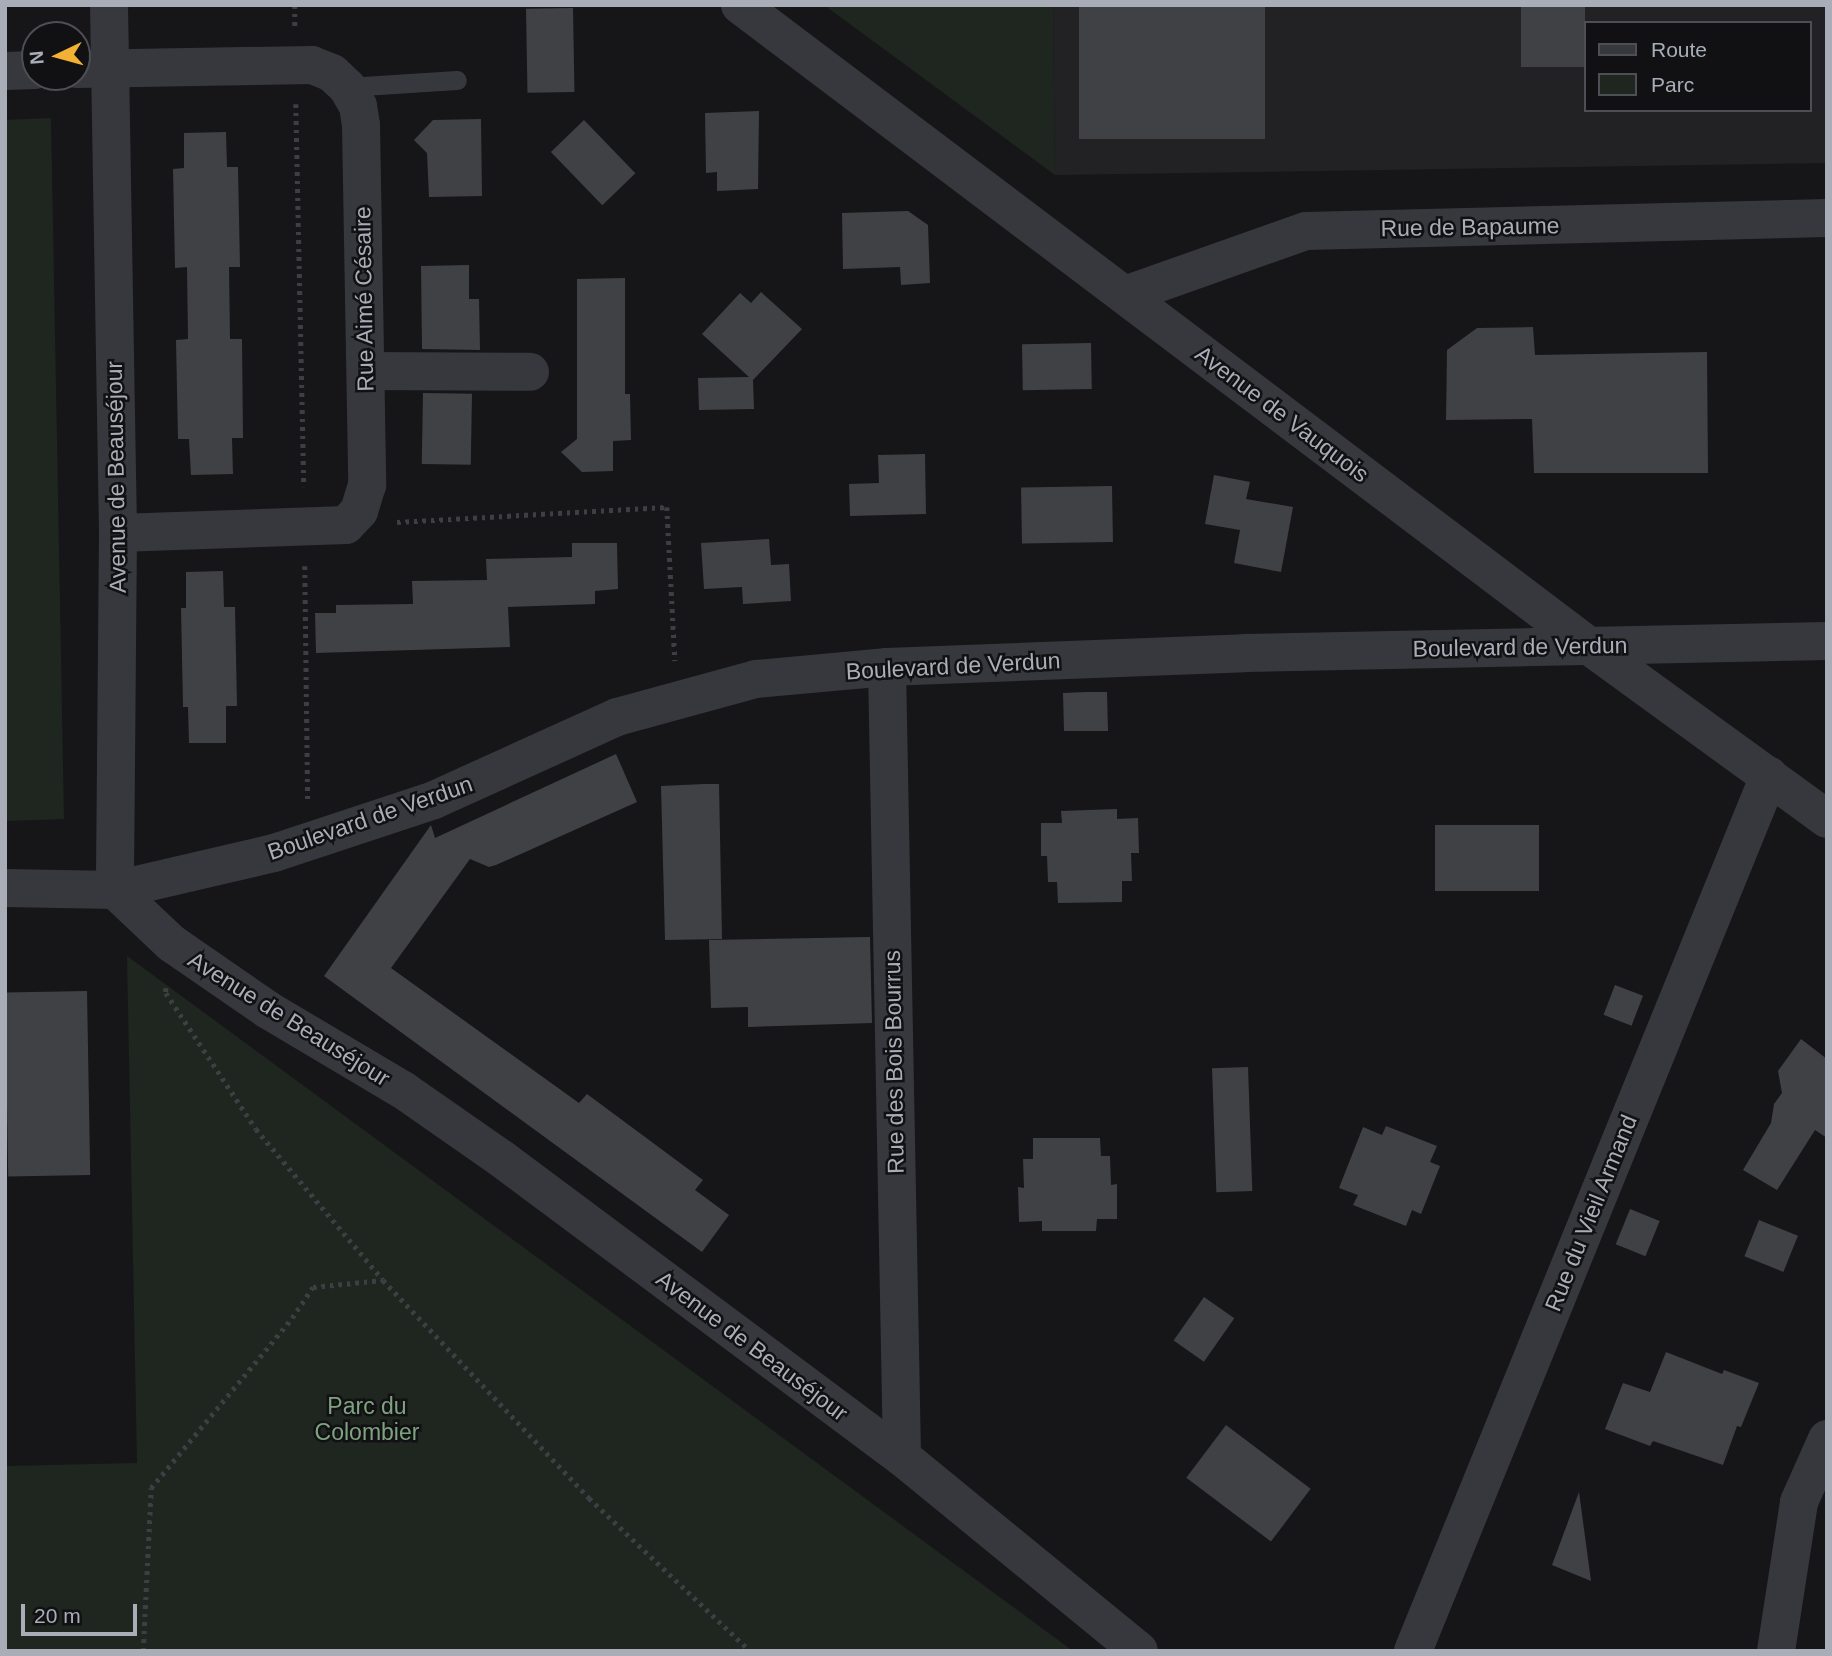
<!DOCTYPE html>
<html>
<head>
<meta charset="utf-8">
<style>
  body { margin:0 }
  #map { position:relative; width:1832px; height:1656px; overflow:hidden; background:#161618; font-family:Arial,sans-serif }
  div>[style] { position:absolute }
  .built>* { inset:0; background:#222225 }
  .green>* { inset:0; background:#1e261f }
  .building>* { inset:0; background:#404145; transform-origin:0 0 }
  .path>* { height:4.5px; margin-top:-2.25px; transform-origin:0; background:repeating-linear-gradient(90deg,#3d3f44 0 3.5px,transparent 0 8.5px) }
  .lane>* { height:19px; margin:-9.5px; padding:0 9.5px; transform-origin:9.5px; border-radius:9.5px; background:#37383d }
  .street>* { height:38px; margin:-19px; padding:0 19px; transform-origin:19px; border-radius:19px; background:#37383d }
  span { translate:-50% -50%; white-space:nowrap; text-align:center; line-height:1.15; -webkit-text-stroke:5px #111113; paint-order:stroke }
  .street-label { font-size:23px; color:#a8adb8 }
  .park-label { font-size:23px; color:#7fa381 }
  .frame { position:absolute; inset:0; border:7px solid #a8adb8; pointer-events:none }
  .legend { position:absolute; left:1584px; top:21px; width:228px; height:91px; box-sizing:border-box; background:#111113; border:2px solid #4d4f55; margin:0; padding:9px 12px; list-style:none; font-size:21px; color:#a8adb8 }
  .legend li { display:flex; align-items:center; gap:14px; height:35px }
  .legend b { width:35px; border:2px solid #4d4f55 }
  .north { position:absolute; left:21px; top:21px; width:70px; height:70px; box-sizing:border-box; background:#111113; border:2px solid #4d4f55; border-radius:50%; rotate:265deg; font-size:19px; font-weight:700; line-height:28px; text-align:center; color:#a8adb8 }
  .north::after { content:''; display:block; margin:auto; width:24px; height:32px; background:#f2b134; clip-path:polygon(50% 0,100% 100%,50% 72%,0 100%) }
  .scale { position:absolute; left:21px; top:1604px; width:116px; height:32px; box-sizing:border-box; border:4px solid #a8adb8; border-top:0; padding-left:9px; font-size:21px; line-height:24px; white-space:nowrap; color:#a8adb8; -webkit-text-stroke:5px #111113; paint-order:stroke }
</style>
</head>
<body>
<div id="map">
  <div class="built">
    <i style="clip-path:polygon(evenodd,1053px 5px,1827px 5px,1827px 163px,1055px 175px,1053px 5px,1585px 23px,1809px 23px,1809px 110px,1585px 110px,1585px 23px)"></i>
  </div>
  <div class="green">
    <i style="clip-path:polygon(824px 5px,1053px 5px,1055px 175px)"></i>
    <i style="clip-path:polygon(51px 118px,64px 819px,5px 821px,5px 120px)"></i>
    <i style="clip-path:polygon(127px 956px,1073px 1651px,5px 1651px,5px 1466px,137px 1463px)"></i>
  </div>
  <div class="building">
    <i style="left:1079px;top:5px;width:186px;height:134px"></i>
    <i style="left:1521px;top:5px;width:64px;height:62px"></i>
    <i style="left:573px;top:8px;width:84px;height:47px;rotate:89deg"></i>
    <i style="clip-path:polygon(759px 111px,758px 189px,717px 191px,717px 172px,706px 173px,705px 113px)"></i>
    <i style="clip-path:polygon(481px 119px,482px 196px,429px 197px,427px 153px,414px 140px,433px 120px)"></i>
    <i style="left:584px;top:120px;width:74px;height:46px;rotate:46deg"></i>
    <i style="clip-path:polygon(226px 132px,227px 167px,238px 167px,240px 267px,229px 267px,230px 339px,242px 339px,243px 438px,232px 438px,233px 474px,191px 475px,189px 439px,178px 439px,176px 340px,188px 339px,187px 267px,175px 268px,173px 169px,184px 168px,184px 133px)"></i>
    <i style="clip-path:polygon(908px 211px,928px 225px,930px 283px,901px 285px,900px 267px,843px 269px,842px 213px)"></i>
    <i style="clip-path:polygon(469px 265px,469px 299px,479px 299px,480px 350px,422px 349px,421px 266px)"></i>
    <i style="clip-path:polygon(625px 278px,625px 394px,630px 394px,631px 440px,613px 441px,613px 471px,582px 472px,561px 452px,577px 439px,577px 279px)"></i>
    <i style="clip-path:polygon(761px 292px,802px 329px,753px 380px,754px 409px,699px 410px,698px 378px,749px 377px,702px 334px,740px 293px,751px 303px)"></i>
    <i style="clip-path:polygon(1533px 327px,1535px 355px,1707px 352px,1708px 473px,1534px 473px,1532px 419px,1446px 420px,1447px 350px,1477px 328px)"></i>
    <i style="left:1091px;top:343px;width:46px;height:69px;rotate:89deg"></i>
    <i style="left:423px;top:393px;width:49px;height:71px;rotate:1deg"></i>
    <i style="clip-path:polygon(925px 454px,926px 514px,850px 516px,849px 484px,879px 483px,878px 455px)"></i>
    <i style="clip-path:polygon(1214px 475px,1250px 482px,1246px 499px,1293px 507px,1281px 572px,1234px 563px,1240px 530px,1205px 524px)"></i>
    <i style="left:1112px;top:486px;width:56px;height:91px;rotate:89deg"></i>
    <i style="clip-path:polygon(769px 539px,771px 565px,789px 564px,791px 601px,743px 604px,742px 587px,704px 589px,701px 543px)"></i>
    <i style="clip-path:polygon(572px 543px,617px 543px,618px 589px,595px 591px,595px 604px,508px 607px,510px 647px,316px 653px,315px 613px,336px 613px,336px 605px,413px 604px,412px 581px,487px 580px,486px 559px,572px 557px)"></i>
    <i style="clip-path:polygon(223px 571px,224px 607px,235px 607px,237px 706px,226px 706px,226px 743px,189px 743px,188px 707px,183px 707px,181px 608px,186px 608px,186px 572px)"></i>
    <i style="clip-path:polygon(1087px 692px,1107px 692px,1108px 731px,1064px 731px,1063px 693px)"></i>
    <i style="clip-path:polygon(616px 754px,637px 802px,496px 865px,489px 867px,470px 859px,391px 968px,579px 1103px,587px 1094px,703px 1180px,695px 1190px,729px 1215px,702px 1252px,324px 976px,431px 825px,435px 838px)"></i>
    <i style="clip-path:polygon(704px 784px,719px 784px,722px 939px,665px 940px,661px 786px)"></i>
    <i style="clip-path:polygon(1117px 809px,1117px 819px,1138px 818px,1139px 853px,1131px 853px,1132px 881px,1122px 881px,1122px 902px,1058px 903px,1057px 882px,1048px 882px,1047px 856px,1041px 856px,1041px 823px,1062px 823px,1061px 811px)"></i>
    <i style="left:1539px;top:825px;width:66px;height:104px;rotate:90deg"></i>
    <i style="clip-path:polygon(870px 937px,872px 1023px,748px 1027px,748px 1007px,711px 1008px,709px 940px)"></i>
    <i style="left:1615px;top:985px;width:30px;height:32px;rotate:21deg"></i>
    <i style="left:87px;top:991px;width:184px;height:82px;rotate:89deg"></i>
    <i style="clip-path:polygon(1801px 1039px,1827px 1059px,1827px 1138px,1815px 1130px,1777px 1190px,1743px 1170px,1771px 1123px,1774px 1104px,1782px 1093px,1778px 1071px)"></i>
    <i style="left:1248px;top:1067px;width:124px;height:36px;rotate:88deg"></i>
    <i style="clip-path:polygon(1386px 1126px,1437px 1146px,1430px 1162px,1440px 1166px,1421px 1214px,1412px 1210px,1406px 1226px,1353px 1205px,1358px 1195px,1339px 1188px,1363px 1127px,1382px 1135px)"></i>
    <i style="clip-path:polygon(1033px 1138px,1100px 1138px,1101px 1156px,1110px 1156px,1111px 1185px,1117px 1184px,1117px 1219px,1097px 1219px,1096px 1231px,1042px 1231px,1042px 1221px,1019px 1222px,1018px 1187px,1024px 1188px,1023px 1159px,1033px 1159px)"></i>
    <i style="left:1630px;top:1209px;width:32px;height:38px;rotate:22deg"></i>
    <i style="left:1759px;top:1220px;width:42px;height:39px;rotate:22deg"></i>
    <i style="left:1204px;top:1297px;width:37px;height:53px;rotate:35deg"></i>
    <i style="clip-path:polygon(1666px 1352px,1722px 1374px,1724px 1370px,1759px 1383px,1741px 1427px,1737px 1426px,1723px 1465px,1653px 1441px,1650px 1446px,1605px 1429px,1623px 1383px,1650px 1392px)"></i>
    <i style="left:1226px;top:1425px;width:106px;height:66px;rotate:37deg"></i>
    <i style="clip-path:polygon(1579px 1492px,1591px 1581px,1552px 1565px)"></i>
  </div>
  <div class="path">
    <i style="left:295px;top:5px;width:24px;rotate:90deg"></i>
    <i style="left:296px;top:104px;width:383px;rotate:88.8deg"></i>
    <i style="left:397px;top:522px;width:270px;rotate:-3.2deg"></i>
    <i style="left:667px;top:507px;width:154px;rotate:87deg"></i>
    <i style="left:305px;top:566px;width:236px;rotate:89.3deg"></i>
    <i style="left:166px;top:988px;width:5px;rotate:90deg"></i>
    <i style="left:166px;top:993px;width:163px;rotate:56.5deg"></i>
    <i style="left:256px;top:1129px;width:197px;rotate:49.9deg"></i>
    <i style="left:143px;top:1651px;width:163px;rotate:-87.2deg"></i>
    <i style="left:151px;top:1488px;width:221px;rotate:-50.3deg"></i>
    <i style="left:292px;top:1318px;width:37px;rotate:-56deg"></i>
    <i style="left:313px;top:1287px;width:70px;rotate:-5.7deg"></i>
    <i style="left:383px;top:1280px;width:300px;rotate:46.6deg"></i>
    <i style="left:589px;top:1498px;width:222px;rotate:43.5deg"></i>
  </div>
  <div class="lane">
    <i style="left:347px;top:87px;width:110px;rotate:-3.6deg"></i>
  </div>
  <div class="street">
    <i style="left:109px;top:5px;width:528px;rotate:89.02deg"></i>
    <i style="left:118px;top:533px;width:357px;rotate:90.5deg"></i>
    <i style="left:115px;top:890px;width:77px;rotate:43.4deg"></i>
    <i style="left:171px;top:943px;width:118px;rotate:34.6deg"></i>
    <i style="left:268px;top:1010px;width:157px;rotate:30.7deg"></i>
    <i style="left:403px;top:1090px;width:121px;rotate:34.9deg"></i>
    <i style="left:502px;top:1159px;width:499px;rotate:36.7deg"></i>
    <i style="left:902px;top:1457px;width:306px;rotate:39.3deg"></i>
    <i style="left:740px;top:5px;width:1064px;rotate:37.05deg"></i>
    <i style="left:1589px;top:646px;width:294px;rotate:36deg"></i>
    <i style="left:77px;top:69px;width:235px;rotate:-1deg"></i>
    <i style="left:312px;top:65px;width:22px;rotate:22deg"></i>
    <i style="left:332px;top:73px;width:21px;rotate:43deg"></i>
    <i style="left:347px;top:87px;width:22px;rotate:60deg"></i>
    <i style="left:358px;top:106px;width:19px;rotate:81deg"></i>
    <i style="left:361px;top:125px;width:360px;rotate:89deg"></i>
    <i style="left:367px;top:485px;width:27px;rotate:107deg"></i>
    <i style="left:359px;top:511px;width:19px;rotate:133deg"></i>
    <i style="left:346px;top:525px;width:228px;rotate:178deg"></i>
    <i style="left:5px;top:71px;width:30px;rotate:-2deg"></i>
    <i style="left:1125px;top:295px;width:192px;rotate:-19.5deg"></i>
    <i style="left:1306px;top:231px;width:521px;rotate:-1.43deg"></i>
    <i style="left:366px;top:371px;width:164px;rotate:0.3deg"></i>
    <i style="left:887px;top:667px;width:790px;rotate:88.91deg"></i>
    <i style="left:5px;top:888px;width:110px;rotate:1deg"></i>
    <i style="left:115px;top:890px;width:163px;rotate:-13.1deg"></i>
    <i style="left:274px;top:853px;width:169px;rotate:-18.3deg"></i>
    <i style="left:434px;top:800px;width:201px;rotate:-24.4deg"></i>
    <i style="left:617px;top:717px;width:144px;rotate:-15.3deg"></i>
    <i style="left:756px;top:679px;width:132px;rotate:-5.2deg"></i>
    <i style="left:887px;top:667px;width:358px;rotate:-2.2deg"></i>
    <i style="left:1245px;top:653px;width:582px;rotate:-1.18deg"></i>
    <i style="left:1413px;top:1651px;width:945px;rotate:-67.86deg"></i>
    <i style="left:1776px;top:1651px;width:151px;rotate:-81.2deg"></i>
    <i style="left:1799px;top:1502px;width:69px;rotate:-66deg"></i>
  </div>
  <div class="street-label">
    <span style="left:1470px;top:227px;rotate:-1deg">Rue de Bapaume</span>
    <span style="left:364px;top:299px;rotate:-91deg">Rue Aimé Césaire</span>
    <span style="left:1282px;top:414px;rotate:37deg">Avenue de Vauquois</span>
    <span style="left:116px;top:477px;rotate:-91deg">Avenue de Beauséjour</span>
    <span style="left:1520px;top:647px;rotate:-1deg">Boulevard de Verdun</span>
    <span style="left:953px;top:666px;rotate:-3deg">Boulevard de Verdun</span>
    <span style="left:370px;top:818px;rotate:-19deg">Boulevard de Verdun</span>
    <span style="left:289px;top:1019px;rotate:32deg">Avenue de Beauséjour</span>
    <span style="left:894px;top:1062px;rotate:-91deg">Rue des Bois Bourrus</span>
    <span style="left:1591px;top:1213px;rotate:-68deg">Rue du Vieil Armand</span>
    <span style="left:752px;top:1346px;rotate:37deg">Avenue de Beauséjour</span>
  </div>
  <div class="park-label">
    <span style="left:367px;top:1419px">Parc du<br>Colombier</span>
  </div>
  <div class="frame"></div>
  <ul class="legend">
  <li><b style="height:9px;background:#37383d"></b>Route</li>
  <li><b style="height:19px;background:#1e261f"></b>Parc</li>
  </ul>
  <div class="north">N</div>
  <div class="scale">20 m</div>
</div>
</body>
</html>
